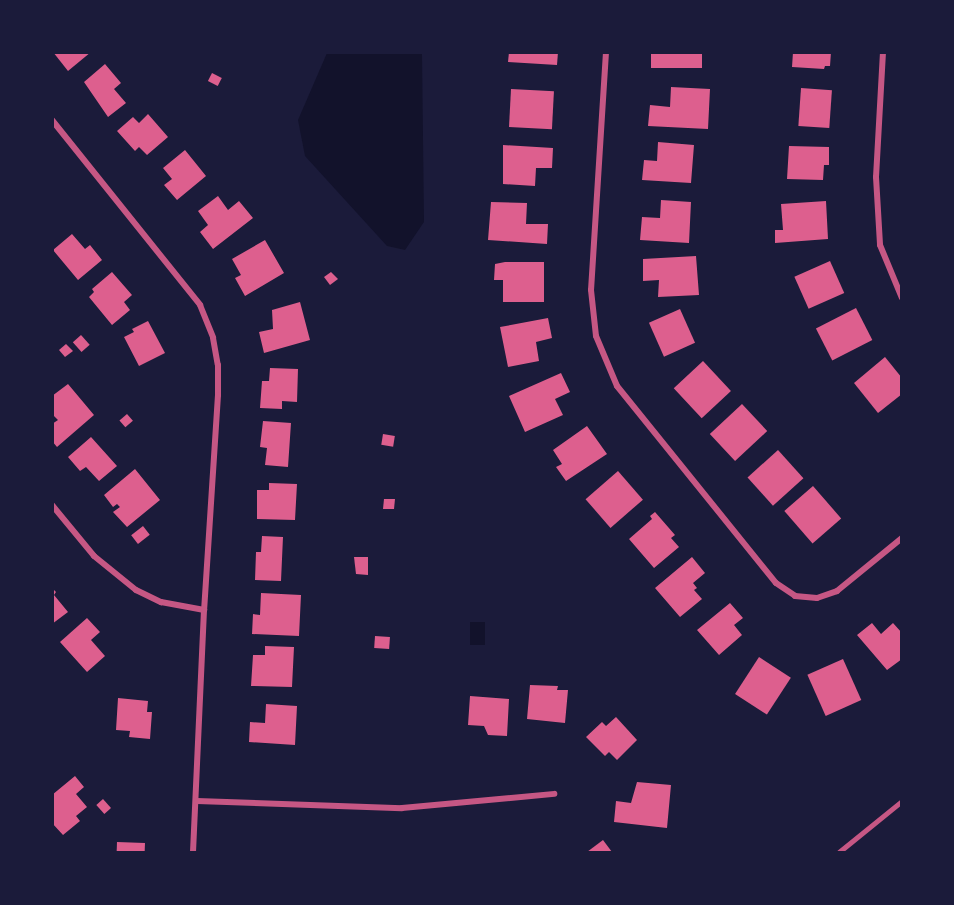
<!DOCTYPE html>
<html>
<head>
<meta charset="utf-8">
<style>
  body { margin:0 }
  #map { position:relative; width:954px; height:905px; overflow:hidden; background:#1b1b3a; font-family:Lato,sans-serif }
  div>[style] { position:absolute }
  .water>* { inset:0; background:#12122b; transform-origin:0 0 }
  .building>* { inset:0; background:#dd5f8e; transform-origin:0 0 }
  .service>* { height:4.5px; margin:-2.25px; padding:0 2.25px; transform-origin:2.25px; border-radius:2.25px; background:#c65784 }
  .minor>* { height:6px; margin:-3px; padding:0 3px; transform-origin:3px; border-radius:3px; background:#c65784 }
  span { translate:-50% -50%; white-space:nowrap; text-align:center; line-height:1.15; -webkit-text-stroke:4.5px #1b1b3a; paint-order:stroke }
  .frame { position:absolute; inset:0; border:54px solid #1b1b3a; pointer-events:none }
</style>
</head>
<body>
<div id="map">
  <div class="water">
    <i style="clip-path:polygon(327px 53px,422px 54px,424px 222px,405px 250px,387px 246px,305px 156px,298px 120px)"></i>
    <i style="left:470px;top:622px;width:15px;height:23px"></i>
  </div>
  <div class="building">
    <i style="clip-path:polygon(53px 52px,91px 52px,68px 71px)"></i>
    <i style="clip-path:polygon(509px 52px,558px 52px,557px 65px,508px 62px)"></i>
    <i style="left:651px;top:52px;width:51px;height:16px"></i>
    <i style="clip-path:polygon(793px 52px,831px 52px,830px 66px,825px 66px,824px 69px,792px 67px)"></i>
    <i style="clip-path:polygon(105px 64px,121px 83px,114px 89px,126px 103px,108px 117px,84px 82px)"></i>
    <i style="left:212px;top:73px;width:11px;height:9px;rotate:27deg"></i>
    <i style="clip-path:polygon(671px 87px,710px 89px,708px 129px,648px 126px,650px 105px,670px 107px)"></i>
    <i style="left:801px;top:88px;width:31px;height:38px;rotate:4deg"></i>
    <i style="left:511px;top:89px;width:43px;height:38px;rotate:3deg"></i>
    <i style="clip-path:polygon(148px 114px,168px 137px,147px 155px,139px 147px,135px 151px,117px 131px,133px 117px,139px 123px)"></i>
    <i style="clip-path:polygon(658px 142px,694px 145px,691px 183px,642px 180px,644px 160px,657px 161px)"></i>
    <i style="clip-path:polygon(503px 145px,553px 148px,552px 168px,536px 168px,535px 186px,503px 184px)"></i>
    <i style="clip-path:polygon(789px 146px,829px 147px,829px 165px,824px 165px,823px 180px,787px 179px)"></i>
    <i style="clip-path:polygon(185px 150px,206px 176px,177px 200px,164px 185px,172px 179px,163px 168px)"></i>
    <i style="clip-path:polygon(218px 196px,228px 210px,239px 201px,253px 218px,213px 249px,200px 232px,208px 225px,198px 211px)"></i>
    <i style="clip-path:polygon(661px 200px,691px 202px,689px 243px,640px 240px,642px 217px,660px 218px)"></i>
    <i style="clip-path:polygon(826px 201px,828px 239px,775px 243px,775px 230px,783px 230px,781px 204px)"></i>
    <i style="clip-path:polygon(491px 202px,527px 203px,526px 224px,548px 224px,547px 244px,488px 240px)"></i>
    <i style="clip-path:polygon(72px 234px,85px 249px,90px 245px,102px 260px,78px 280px,53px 250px)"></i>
    <i style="clip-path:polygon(265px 240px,284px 273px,245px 296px,235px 278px,241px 275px,232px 259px)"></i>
    <i style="clip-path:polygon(696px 256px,699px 295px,658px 297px,659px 280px,643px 281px,643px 259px)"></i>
    <i style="left:830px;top:261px;width:35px;height:39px;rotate:66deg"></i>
    <i style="clip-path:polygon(505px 262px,544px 262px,544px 302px,503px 302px,503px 280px,494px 280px,495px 264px)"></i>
    <i style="clip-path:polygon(112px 272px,132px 295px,124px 302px,130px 310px,112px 325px,89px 297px,94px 292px,92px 289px)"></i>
    <i style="clip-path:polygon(331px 272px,338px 279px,330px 285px,324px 277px)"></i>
    <i style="clip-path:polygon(300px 302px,310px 340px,264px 353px,259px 332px,273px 329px,272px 310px)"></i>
    <i style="left:856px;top:308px;width:36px;height:45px;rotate:63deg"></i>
    <i style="left:680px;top:309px;width:37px;height:34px;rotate:66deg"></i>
    <i style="clip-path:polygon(548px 318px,552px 338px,536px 342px,539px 361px,508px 367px,500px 327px)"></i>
    <i style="clip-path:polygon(148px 321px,165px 353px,139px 366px,124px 337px,134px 332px,132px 329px)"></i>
    <i style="left:81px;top:335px;width:13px;height:11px;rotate:48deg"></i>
    <i style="clip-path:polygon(66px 344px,73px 351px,65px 357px,59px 350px)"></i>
    <i style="clip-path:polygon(885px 357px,902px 378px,902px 394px,878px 413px,854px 383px)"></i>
    <i style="left:703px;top:361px;width:41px;height:40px;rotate:47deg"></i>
    <i style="clip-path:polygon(270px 368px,298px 369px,297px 402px,282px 401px,282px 409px,260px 408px,262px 381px,269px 381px)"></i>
    <i style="clip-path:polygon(561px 373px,570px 392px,555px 399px,563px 415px,525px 432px,509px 396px)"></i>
    <i style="clip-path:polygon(68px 384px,94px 415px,57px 447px,52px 441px,52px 424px,58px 420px,52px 414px,52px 396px)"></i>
    <i style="left:742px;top:404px;width:37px;height:44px;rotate:47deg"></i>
    <i style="left:127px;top:414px;width:9px;height:10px;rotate:49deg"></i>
    <i style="clip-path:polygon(263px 421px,291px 423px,288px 467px,265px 465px,267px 448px,260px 447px)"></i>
    <i style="clip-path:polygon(587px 426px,607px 454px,566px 481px,556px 467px,562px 464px,553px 450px)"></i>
    <i style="left:383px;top:434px;width:12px;height:11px;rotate:9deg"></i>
    <i style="clip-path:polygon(91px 437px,117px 466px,99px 481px,86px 467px,80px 471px,68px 457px)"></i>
    <i style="left:778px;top:450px;width:38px;height:41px;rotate:48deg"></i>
    <i style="clip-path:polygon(135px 469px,160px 500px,127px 527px,113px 512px,120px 507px,117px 504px,113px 507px,104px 495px)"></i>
    <i style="left:618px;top:471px;width:38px;height:43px;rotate:49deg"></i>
    <i style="clip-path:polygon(269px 483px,297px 484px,295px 520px,257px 519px,257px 490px,269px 490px)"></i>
    <i style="left:813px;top:486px;width:43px;height:38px;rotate:49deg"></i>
    <i style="clip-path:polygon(384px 499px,395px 499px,394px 509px,383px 509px)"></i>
    <i style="clip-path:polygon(655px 512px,675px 535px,671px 538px,679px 547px,654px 568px,629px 539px,652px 519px,650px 516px)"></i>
    <i style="left:143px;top:526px;width:11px;height:15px;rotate:52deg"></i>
    <i style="clip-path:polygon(262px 536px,283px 537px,281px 581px,255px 580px,256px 552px,261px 552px)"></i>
    <i style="clip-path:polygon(354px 557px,368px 557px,368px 575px,356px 574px)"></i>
    <i style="clip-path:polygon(692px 557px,705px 573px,693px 583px,697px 588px,694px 590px,702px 599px,680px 617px,655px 588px)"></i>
    <i style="clip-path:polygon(52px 588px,56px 592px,54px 595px,68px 612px,52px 624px)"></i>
    <i style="clip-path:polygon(261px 593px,301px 595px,299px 636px,252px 634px,253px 614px,260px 615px)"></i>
    <i style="clip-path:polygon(730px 603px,743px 618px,734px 625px,742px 635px,719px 655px,697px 630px)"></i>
    <i style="clip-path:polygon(87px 618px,100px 632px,91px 640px,105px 656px,87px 672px,60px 642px)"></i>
    <i style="clip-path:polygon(872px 623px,881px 634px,893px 623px,902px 633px,902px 659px,887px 670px,857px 635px)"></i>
    <i style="left:375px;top:636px;width:15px;height:12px;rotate:4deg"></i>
    <i style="clip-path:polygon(265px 646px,294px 647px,292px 687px,251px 686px,253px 655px,265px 655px)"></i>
    <i style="left:759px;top:657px;width:38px;height:44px;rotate:33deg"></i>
    <i style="left:843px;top:659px;width:45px;height:39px;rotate:66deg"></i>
    <i style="clip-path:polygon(530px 685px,558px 686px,557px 690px,568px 690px,565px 723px,527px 719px)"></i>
    <i style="clip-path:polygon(470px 696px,509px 699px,507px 736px,488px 735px,484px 726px,468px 725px)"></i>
    <i style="clip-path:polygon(118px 698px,148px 701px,147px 712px,152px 712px,150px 739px,129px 737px,130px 731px,116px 730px)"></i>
    <i style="clip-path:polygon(266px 704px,297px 706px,295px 745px,249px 742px,250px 722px,265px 723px)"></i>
    <i style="clip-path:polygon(616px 717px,637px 740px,617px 760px,609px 752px,605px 756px,586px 737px,602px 722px,606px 726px)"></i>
    <i style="clip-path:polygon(75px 776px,84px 787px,76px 794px,87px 807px,76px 816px,80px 821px,63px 835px,52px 823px,52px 795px)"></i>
    <i style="clip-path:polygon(637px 782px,671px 785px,667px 828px,614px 822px,616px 801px,631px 803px)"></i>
    <i style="left:103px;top:799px;width:12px;height:9px;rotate:48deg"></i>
    <i style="clip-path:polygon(603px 840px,612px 852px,587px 852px)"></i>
    <i style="left:117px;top:842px;width:28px;height:10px;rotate:2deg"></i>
  </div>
  <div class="service">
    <i style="left:839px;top:852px;width:81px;rotate:-39deg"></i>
  </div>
  <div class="minor">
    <i style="left:606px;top:52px;width:238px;rotate:93.6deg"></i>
    <i style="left:591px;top:290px;width:46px;rotate:83.8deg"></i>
    <i style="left:596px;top:336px;width:54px;rotate:67.2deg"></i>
    <i style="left:617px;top:386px;width:253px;rotate:51.1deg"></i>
    <i style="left:776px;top:583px;width:23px;rotate:34deg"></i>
    <i style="left:795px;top:596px;width:22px;rotate:5deg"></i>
    <i style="left:817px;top:598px;width:21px;rotate:-19deg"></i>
    <i style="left:837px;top:591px;width:84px;rotate:-39.2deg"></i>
    <i style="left:883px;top:52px;width:125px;rotate:93.2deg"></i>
    <i style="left:876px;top:177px;width:68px;rotate:86.6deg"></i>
    <i style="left:880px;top:245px;width:57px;rotate:67.5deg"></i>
    <i style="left:52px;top:120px;width:237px;rotate:51.3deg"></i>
    <i style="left:200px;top:305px;width:35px;rotate:68deg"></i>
    <i style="left:213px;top:338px;width:27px;rotate:80deg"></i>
    <i style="left:218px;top:365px;width:30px;rotate:90deg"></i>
    <i style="left:218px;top:395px;width:215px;rotate:93.7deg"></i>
    <i style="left:204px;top:610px;width:242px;rotate:92.6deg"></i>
    <i style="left:52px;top:505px;width:66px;rotate:50.5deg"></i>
    <i style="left:94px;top:556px;width:54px;rotate:39deg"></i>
    <i style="left:136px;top:590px;width:28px;rotate:26deg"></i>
    <i style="left:161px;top:602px;width:44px;rotate:10.5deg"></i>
    <i style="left:197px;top:801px;width:205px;rotate:2deg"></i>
    <i style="left:402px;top:808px;width:153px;rotate:-5.3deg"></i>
  </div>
  <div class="frame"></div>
</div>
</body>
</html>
